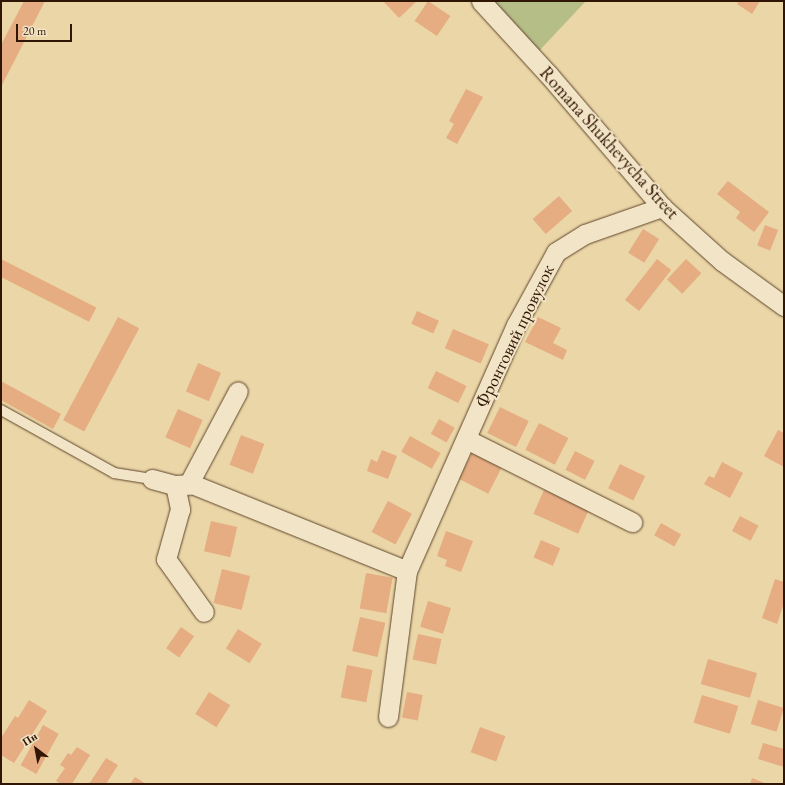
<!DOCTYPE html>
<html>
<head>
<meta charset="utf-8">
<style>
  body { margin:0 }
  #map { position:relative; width:785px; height:785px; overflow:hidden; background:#ebd6a7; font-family:"EB Garamond",serif }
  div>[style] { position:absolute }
  .green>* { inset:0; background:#b6be88 }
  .building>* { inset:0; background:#e5ad81; transform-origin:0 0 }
  .roads { filter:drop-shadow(0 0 1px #5e452c) drop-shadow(0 0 1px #5e452c) }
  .service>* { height:10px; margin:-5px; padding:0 5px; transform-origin:5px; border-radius:5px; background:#f2e4c6 }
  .minor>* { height:19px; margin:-9.5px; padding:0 9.5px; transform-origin:9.5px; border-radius:9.5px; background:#f2e4c6 }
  span { translate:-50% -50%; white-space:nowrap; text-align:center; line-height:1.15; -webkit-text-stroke:4px #f2e4c6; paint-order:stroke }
  .street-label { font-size:18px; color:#2f1503 }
  .frame { position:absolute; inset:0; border:2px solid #2f1503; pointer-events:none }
  .north { position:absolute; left:16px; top:729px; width:40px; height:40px; -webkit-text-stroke:3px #f2e4c6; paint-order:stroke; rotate:328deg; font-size:11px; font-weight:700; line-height:16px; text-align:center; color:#2f1503 }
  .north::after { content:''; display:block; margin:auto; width:14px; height:18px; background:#2f1503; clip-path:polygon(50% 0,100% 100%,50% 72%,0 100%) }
  .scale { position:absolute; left:16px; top:24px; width:56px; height:18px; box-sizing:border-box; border:2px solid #2f1503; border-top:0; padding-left:5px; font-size:12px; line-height:14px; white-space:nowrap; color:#2f1503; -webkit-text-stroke:3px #f2e4c6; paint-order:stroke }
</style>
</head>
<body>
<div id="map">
  <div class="green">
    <i style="clip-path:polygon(492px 1px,586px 1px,538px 52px)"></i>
  </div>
  <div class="building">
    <i style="clip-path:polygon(24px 1px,45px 1px,1px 87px,1px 45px)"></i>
    <i style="clip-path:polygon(383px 1px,417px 1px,399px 18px)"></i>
    <i style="left:428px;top:1px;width:27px;height:24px;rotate:34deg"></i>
    <i style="clip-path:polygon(739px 1px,760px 1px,752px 14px,737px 4px)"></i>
    <i style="clip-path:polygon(466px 89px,483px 97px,457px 144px,446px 138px,454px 124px,449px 121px)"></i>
    <i style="clip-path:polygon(728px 181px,769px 212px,754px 232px,736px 218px,740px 212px,717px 194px)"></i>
    <i style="left:559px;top:196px;width:20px;height:35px;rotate:49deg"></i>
    <i style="left:765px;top:225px;width:14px;height:22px;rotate:21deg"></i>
    <i style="left:643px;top:229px;width:19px;height:28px;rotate:32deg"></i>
    <i style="left:1px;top:259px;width:107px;height:16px;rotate:27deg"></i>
    <i style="left:657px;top:259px;width:18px;height:52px;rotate:38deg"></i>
    <i style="left:686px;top:259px;width:21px;height:28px;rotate:43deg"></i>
    <i style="left:417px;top:311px;width:24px;height:14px;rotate:24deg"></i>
    <i style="left:118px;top:317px;width:24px;height:117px;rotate:28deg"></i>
    <i style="clip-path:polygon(538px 317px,561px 328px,553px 343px,567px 350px,563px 360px,525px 342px)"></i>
    <i style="left:453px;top:329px;width:39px;height:21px;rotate:23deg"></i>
    <i style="left:198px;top:363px;width:25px;height:31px;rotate:23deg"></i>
    <i style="left:436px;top:371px;width:34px;height:19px;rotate:26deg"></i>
    <i style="clip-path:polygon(1px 381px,61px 414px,53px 429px,1px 400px)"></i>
    <i style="left:500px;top:407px;width:32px;height:29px;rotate:26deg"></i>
    <i style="left:178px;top:409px;width:27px;height:31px;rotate:24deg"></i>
    <i style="left:439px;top:419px;width:18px;height:17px;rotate:29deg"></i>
    <i style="left:539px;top:423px;width:33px;height:30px;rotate:27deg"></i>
    <i style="clip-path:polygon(778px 430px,784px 433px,784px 467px,764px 456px)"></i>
    <i style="left:241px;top:435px;width:25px;height:32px;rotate:21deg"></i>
    <i style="left:410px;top:436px;width:35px;height:18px;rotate:29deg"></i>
    <i style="clip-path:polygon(382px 450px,397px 456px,388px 479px,367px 471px,371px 459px,377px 462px)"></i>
    <i style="left:575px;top:451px;width:22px;height:21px;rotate:27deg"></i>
    <i style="left:472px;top:453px;width:33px;height:29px;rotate:27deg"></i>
    <i style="clip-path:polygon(722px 462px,743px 473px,730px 498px,704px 484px,709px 476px,714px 478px)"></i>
    <i style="left:620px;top:464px;width:28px;height:27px;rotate:26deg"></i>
    <i style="left:544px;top:490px;width:49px;height:26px;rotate:24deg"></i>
    <i style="left:388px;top:501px;width:27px;height:35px;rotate:28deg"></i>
    <i style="left:740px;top:516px;width:21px;height:17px;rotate:28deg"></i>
    <i style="left:211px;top:521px;width:27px;height:31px;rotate:13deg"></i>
    <i style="left:661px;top:523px;width:23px;height:14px;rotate:29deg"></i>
    <i style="clip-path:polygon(446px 531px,473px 541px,461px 572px,445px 566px,447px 560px,437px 556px)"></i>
    <i style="left:541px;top:540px;width:21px;height:19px;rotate:23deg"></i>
    <i style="left:222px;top:569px;width:29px;height:35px;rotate:14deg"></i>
    <i style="left:366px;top:573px;width:27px;height:36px;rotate:10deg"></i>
    <i style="clip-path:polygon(775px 579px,784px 582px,784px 603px,777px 624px,762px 618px)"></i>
    <i style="left:428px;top:601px;width:24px;height:27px;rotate:17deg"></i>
    <i style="left:360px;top:617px;width:26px;height:35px;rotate:13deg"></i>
    <i style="left:181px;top:627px;width:16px;height:26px;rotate:35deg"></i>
    <i style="left:238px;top:629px;width:28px;height:23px;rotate:32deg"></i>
    <i style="left:418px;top:634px;width:24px;height:26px;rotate:12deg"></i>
    <i style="left:708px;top:659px;width:51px;height:26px;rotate:16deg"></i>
    <i style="left:347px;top:665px;width:26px;height:33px;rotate:11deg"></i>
    <i style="left:209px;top:692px;width:25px;height:26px;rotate:32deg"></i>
    <i style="left:407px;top:692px;width:16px;height:26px;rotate:11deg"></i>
    <i style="left:702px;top:695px;width:38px;height:29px;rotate:17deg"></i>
    <i style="clip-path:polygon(29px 700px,47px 711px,14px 763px,1px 755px,1px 738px,15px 716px,18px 718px)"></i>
    <i style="left:758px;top:700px;width:27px;height:25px;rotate:17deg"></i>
    <i style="left:43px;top:725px;width:18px;height:46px;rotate:29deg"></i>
    <i style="left:480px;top:727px;width:27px;height:27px;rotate:20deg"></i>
    <i style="clip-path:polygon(763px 743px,784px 749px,784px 767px,758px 759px)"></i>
    <i style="clip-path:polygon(77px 747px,90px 755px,72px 784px,61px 784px,56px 781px,65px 768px,60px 765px,68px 753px,71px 755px)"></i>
    <i style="clip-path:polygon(106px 758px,118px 765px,106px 784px,89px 784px)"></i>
    <i style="clip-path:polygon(135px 777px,146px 784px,130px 784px)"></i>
    <i style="clip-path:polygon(752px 778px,767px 784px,750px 784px)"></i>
  </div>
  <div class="roads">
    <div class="service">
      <i style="left:1px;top:410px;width:129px;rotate:29.1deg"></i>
      <i style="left:114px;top:473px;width:38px;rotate:9deg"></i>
    </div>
    <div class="minor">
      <i style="left:481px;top:1px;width:99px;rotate:47.5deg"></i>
      <i style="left:548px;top:74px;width:175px;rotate:49.4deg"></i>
      <i style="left:662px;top:207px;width:81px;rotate:42deg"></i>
      <i style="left:722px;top:261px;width:77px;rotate:36deg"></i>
      <i style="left:466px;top:439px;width:186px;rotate:26.6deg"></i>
      <i style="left:152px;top:479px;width:24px;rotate:15deg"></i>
      <i style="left:175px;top:485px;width:17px;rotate:-3deg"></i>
      <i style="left:192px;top:484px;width:232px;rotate:22deg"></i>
      <i style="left:175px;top:485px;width:25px;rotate:78deg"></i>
      <i style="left:180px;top:509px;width:52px;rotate:105.6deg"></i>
      <i style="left:166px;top:559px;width:65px;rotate:54.4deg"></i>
      <i style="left:188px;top:485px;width:106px;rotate:-62deg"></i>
      <i style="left:388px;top:717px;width:147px;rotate:-82.6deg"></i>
      <i style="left:407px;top:571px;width:269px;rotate:-66.1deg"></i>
      <i style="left:516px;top:325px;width:83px;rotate:-61.3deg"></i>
      <i style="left:556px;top:252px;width:34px;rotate:-32deg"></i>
      <i style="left:585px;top:234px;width:82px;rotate:-19.3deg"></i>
    </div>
  </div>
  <div class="street-label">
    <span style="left:609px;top:143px;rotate:48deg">Romana Shukhevycha Street</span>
    <span style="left:515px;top:336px;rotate:-64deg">Фронтовий провулок</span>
  </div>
  <div class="frame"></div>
  <div class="north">Пн</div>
  <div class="scale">20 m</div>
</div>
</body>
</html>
